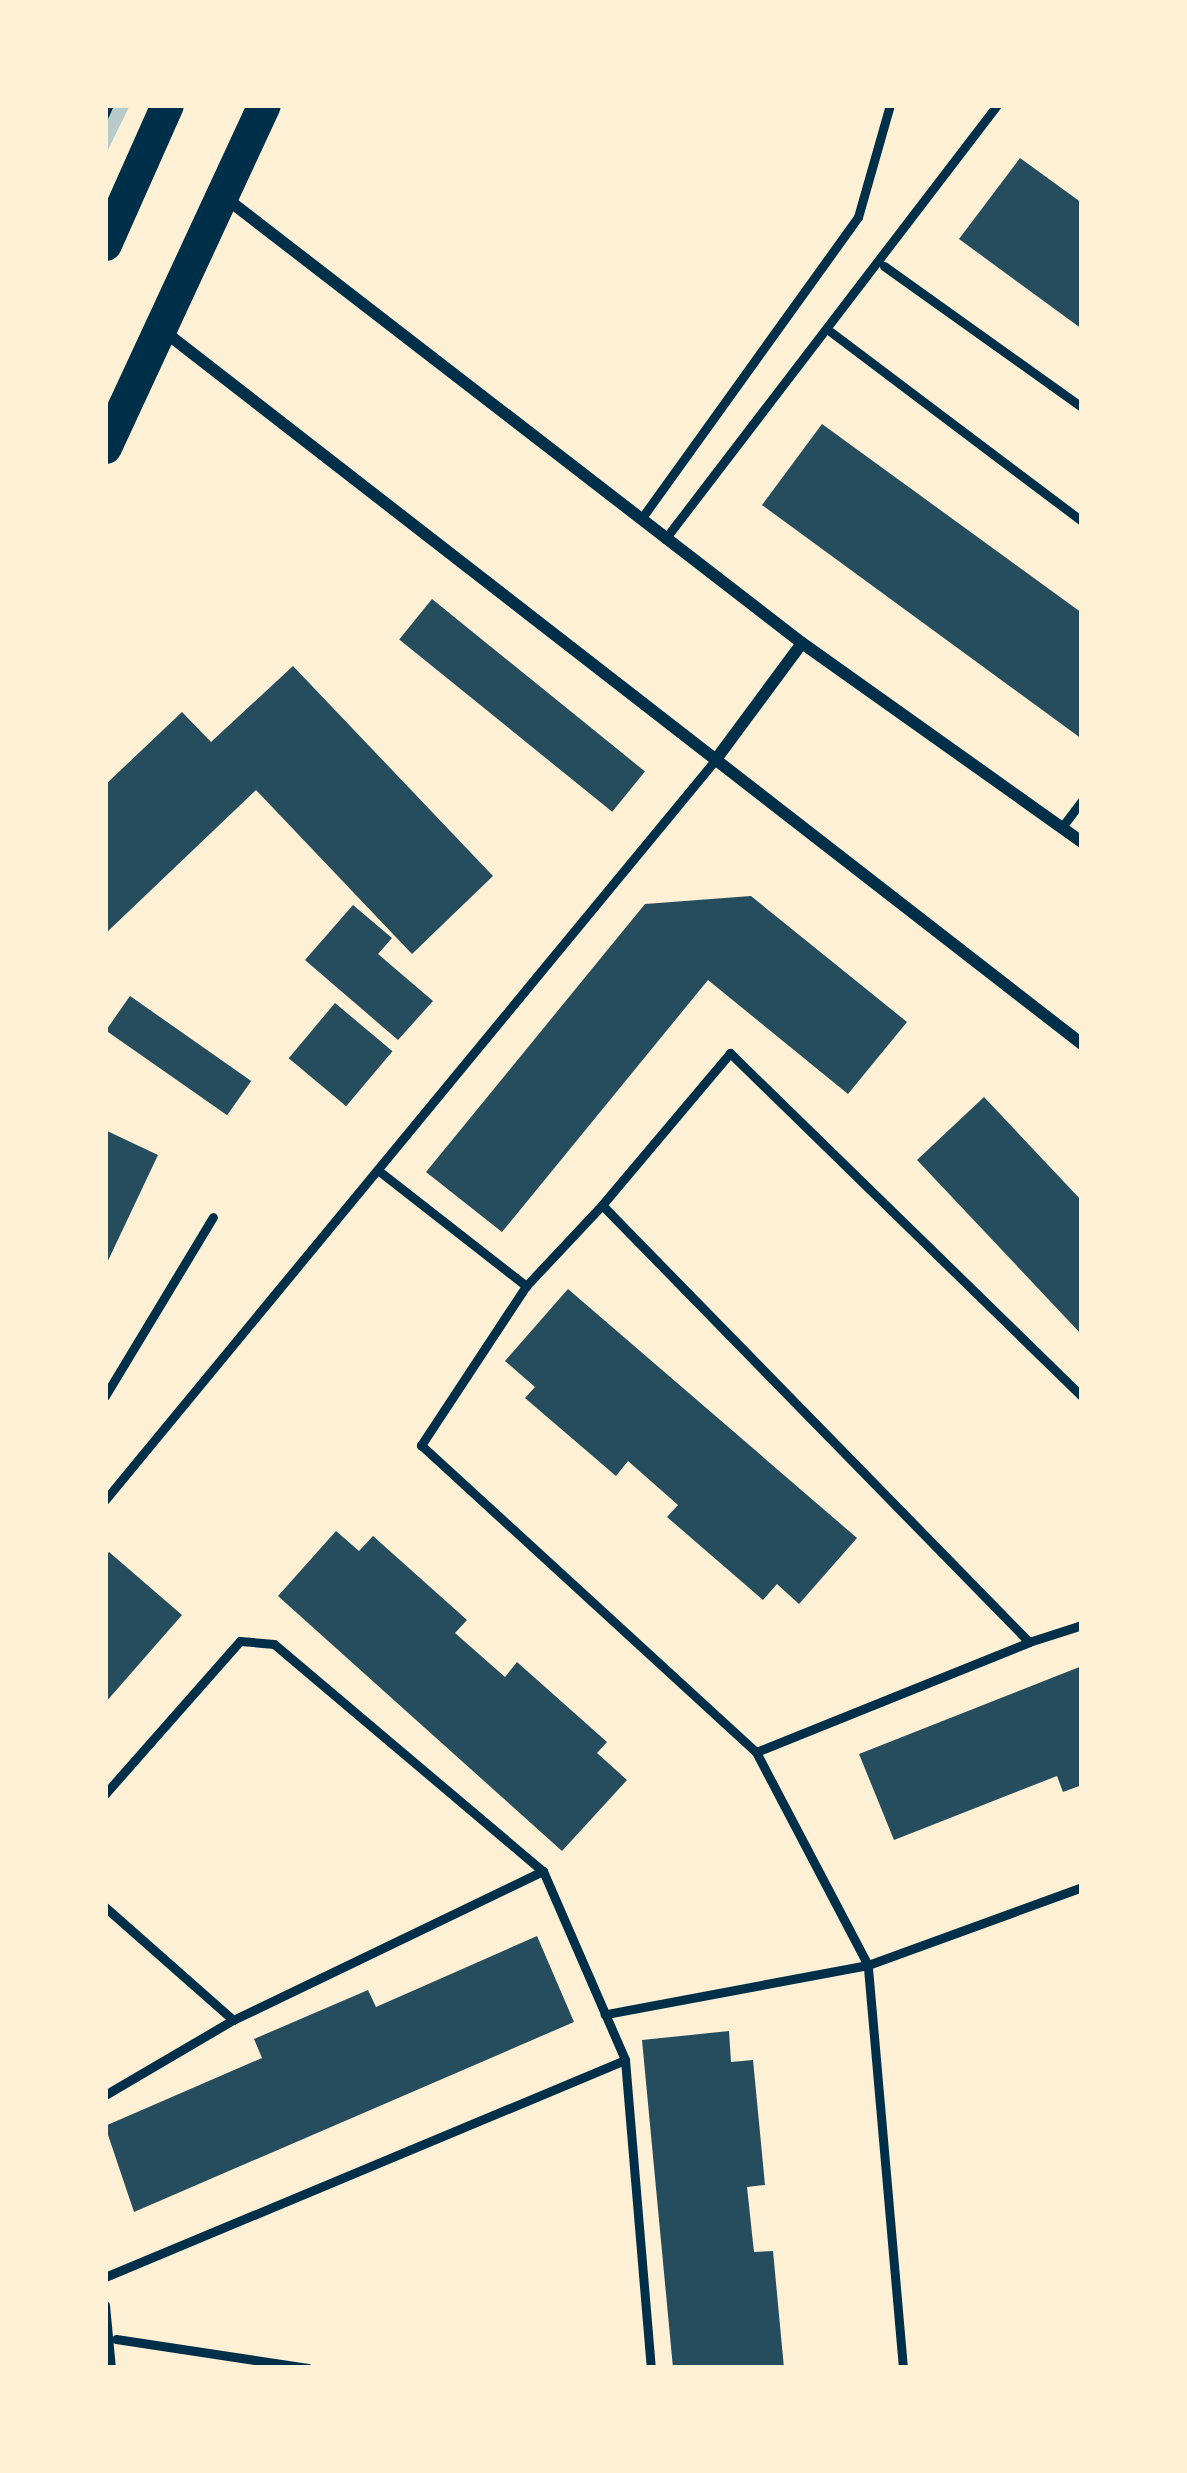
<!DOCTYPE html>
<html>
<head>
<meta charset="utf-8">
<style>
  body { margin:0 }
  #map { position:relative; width:1187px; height:2473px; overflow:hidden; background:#fdf0d5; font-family:"Alegreya Sans",sans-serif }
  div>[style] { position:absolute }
  .green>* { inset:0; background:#b9caca }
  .building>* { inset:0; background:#264d5e; transform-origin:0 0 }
  .path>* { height:8px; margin:-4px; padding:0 4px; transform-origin:4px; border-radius:4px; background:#003049 }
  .service>* { height:9px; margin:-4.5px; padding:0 4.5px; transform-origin:4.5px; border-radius:4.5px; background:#003049 }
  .minor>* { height:12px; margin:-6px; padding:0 6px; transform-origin:6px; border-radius:6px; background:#003049 }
  .trunk>* { height:33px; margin:-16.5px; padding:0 16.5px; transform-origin:16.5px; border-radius:16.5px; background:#003049 }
  span { translate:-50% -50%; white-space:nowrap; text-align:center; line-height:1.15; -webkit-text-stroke:12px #fdf0d5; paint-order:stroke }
  .frame { position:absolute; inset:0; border:108px solid #fdf0d5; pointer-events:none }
</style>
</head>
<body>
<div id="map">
  <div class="green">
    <i style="clip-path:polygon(105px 105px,130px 105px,105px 156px)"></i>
  </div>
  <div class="building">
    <i style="clip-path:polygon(1020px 158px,1082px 203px,1082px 329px,959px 239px)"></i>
    <i style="clip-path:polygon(822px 424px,1082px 613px,1082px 739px,762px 505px)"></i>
    <i style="left:432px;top:599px;width:274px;height:52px;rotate:39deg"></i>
    <i style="clip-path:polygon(293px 666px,493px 876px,412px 954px,256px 790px,105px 934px,105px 785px,182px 712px,211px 742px)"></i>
    <i style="clip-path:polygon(751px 896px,907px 1022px,848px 1094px,708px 980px,502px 1232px,426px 1172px,645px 904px)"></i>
    <i style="clip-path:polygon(353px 905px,392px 938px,378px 954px,433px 1001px,398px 1040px,305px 960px)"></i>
    <i style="left:130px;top:996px;width:148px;height:42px;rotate:35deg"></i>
    <i style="left:335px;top:1003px;width:75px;height:72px;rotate:40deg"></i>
    <i style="clip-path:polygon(984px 1097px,1082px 1201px,1082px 1335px,917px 1160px)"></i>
    <i style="clip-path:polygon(105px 1130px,158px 1155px,105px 1267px)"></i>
    <i style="clip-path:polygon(568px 1289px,857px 1538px,799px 1604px,777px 1584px,763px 1600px,667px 1517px,678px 1505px,628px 1461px,616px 1476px,525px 1398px,535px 1387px,505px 1361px)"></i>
    <i style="clip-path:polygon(336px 1531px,359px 1551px,373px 1536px,467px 1620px,455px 1633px,505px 1677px,517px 1662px,607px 1742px,597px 1753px,627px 1780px,562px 1851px,278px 1596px)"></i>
    <i style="clip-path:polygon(109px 1552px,182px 1615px,105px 1703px,105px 1556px)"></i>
    <i style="clip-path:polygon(1082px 1666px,1082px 1785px,1063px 1792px,1057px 1776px,894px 1840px,859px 1754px)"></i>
    <i style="clip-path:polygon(537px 1936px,574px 2022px,134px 2212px,105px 2126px,262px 2058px,254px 2039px,368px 1990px,376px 2007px)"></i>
    <i style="clip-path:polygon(729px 2031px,731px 2062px,753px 2060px,765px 2185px,747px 2187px,754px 2252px,773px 2251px,784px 2368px,673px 2368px,642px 2040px)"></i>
  </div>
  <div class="path">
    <i style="left:105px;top:116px;width:12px;rotate:-66deg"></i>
  </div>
  <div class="service">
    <i style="left:884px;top:266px;width:243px;rotate:35.5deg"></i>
    <i style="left:831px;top:332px;width:314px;rotate:37deg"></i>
    <i style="left:641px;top:519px;width:372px;rotate:-54.3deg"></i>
    <i style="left:858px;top:217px;width:116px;rotate:-74.1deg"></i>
    <i style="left:665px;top:539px;width:546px;rotate:-52.58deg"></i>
    <i style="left:1062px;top:827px;width:34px;rotate:-53deg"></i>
    <i style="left:379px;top:1171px;width:187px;rotate:38deg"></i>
    <i style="left:526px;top:1286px;width:111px;rotate:-46.8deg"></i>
    <i style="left:602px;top:1205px;width:611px;rotate:45.66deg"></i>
    <i style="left:1029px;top:1642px;width:56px;rotate:-17.8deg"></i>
    <i style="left:602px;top:1205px;width:199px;rotate:-49.9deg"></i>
    <i style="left:730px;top:1053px;width:492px;rotate:44.3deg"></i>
    <i style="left:526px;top:1286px;width:191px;rotate:123.4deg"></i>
    <i style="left:421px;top:1445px;width:454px;rotate:42.5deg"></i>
    <i style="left:756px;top:1752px;width:241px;rotate:62.3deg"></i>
    <i style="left:868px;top:1965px;width:268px;rotate:169.4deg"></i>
    <i style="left:105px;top:1396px;width:209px;rotate:-58.9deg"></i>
    <i style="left:105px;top:1500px;width:960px;rotate:-50.49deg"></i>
    <i style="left:756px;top:1752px;width:294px;rotate:-21.9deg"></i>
    <i style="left:105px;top:1794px;width:204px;rotate:-48.6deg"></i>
    <i style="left:240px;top:1641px;width:34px;rotate:5deg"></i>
    <i style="left:274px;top:1644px;width:352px;rotate:40.2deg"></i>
    <i style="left:543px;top:1871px;width:206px;rotate:66.5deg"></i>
    <i style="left:105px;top:1907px;width:171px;rotate:41.4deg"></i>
    <i style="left:105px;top:2095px;width:148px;rotate:-30.4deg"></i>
    <i style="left:233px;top:2020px;width:344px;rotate:-25.7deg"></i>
    <i style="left:105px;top:2277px;width:563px;rotate:-22.65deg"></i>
    <i style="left:625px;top:2060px;width:309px;rotate:85.2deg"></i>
    <i style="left:105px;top:2305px;width:63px;rotate:84.6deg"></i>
    <i style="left:116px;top:2339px;width:194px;rotate:8.6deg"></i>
    <i style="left:903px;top:2368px;width:405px;rotate:-95deg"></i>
    <i style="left:868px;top:1965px;width:228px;rotate:-20deg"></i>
  </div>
  <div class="minor">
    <i style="left:227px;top:199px;width:726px;rotate:37.67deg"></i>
    <i style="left:802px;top:643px;width:344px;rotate:35.4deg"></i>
    <i style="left:165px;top:332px;width:1161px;rotate:37.83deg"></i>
    <i style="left:717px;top:758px;width:143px;rotate:-53.5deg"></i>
  </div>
  <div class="trunk">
    <i style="left:105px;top:244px;width:152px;rotate:-66deg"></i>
    <i style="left:105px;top:447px;width:377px;rotate:-65.1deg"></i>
  </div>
  <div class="frame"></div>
</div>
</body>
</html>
